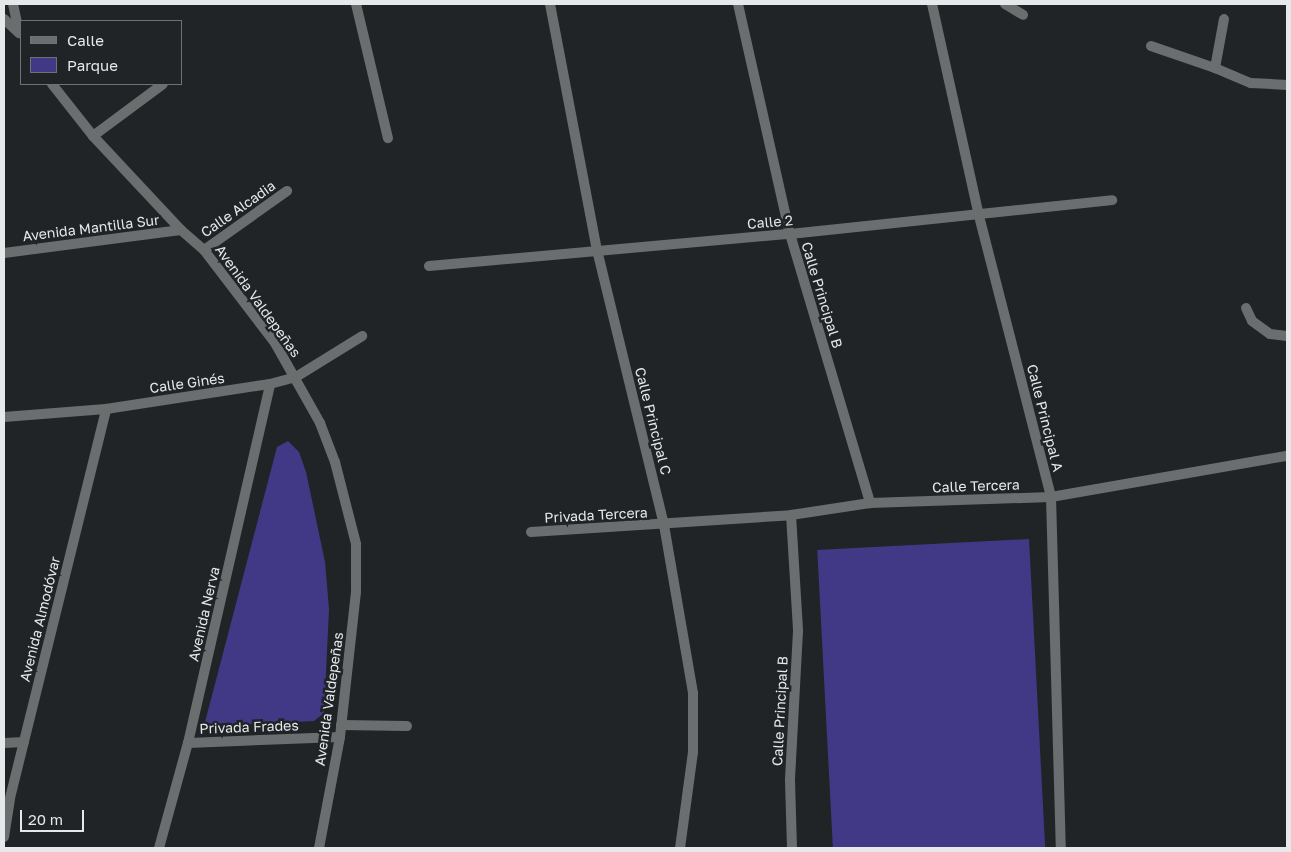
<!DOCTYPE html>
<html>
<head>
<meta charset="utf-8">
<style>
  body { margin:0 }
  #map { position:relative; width:1291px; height:852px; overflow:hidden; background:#202427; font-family:"Golos Text",sans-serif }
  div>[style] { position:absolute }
  .green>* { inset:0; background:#423986; transform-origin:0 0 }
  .minor>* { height:10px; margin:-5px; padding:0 5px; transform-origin:5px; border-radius:5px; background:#6b6e6e }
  span { translate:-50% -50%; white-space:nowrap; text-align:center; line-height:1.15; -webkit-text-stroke:5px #202427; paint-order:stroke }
  .street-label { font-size:14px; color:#e6e8ea }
  .frame { position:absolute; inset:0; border:5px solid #e6e8ea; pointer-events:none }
  .legend { position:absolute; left:20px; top:20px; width:162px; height:65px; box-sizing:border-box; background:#202427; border:1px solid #6f7275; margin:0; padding:6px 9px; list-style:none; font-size:15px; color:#e6e8ea }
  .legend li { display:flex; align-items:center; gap:10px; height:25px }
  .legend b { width:25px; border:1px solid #6f7275 }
  .scale { position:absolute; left:20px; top:810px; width:64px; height:22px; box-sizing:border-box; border:2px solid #e6e8ea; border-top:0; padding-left:6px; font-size:15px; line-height:18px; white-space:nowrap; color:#e6e8ea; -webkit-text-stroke:4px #202427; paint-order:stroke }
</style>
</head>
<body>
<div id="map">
  <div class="green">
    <i style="clip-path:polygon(288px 441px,299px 452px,306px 472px,325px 562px,329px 609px,324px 713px,314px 721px,204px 726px,277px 447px)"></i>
    <i style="left:1029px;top:539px;width:309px;height:212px;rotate:87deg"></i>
  </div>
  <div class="minor">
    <i style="left:13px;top:4px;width:29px;rotate:78deg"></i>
    <i style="left:356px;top:4px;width:138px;rotate:76.6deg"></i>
    <i style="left:550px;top:4px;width:250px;rotate:79.2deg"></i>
    <i style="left:597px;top:250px;width:283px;rotate:76.3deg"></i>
    <i style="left:664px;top:525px;width:170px;rotate:80.2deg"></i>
    <i style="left:693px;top:693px;width:59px;rotate:90deg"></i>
    <i style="left:693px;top:752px;width:97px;rotate:97.7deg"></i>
    <i style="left:738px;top:4px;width:236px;rotate:77.3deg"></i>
    <i style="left:790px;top:234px;width:281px;rotate:73.4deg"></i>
    <i style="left:932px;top:4px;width:217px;rotate:77.5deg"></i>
    <i style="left:979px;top:216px;width:290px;rotate:75.6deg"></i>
    <i style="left:1051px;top:497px;width:351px;rotate:88.4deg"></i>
    <i style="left:1005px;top:4px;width:21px;rotate:31deg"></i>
    <i style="left:4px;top:19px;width:21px;rotate:43deg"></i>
    <i style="left:1224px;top:19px;width:50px;rotate:100.4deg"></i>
    <i style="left:1215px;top:68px;width:39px;rotate:23deg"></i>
    <i style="left:1251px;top:83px;width:36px;rotate:3deg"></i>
    <i style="left:1151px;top:46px;width:68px;rotate:19deg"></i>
    <i style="left:52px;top:84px;width:66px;rotate:51.7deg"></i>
    <i style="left:93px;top:136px;width:129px;rotate:46.9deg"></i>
    <i style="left:181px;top:230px;width:30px;rotate:41deg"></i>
    <i style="left:204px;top:250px;width:117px;rotate:52.6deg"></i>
    <i style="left:275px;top:343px;width:92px;rotate:60.6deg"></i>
    <i style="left:320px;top:423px;width:42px;rotate:69deg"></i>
    <i style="left:335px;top:462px;width:85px;rotate:75.6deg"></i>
    <i style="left:356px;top:544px;width:48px;rotate:90deg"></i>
    <i style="left:356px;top:592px;width:146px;rotate:96.3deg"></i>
    <i style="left:340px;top:737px;width:113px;rotate:100.7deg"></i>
    <i style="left:93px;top:136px;width:87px;rotate:-36.6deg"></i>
    <i style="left:204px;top:250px;width:102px;rotate:-35.4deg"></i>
    <i style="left:4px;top:253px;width:178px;rotate:-7.4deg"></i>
    <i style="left:429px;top:266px;width:362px;rotate:-5.1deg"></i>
    <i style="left:790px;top:234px;width:324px;rotate:-6deg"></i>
    <i style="left:1246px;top:308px;width:14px;rotate:65deg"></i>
    <i style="left:1252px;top:321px;width:22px;rotate:36deg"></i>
    <i style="left:1270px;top:334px;width:17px;rotate:7deg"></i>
    <i style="left:4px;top:417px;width:102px;rotate:-4.5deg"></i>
    <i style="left:106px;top:409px;width:166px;rotate:-8.7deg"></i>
    <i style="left:270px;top:384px;width:27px;rotate:-15deg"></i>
    <i style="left:296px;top:377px;width:78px;rotate:-31.8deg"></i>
    <i style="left:791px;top:515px;width:116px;rotate:86.5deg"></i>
    <i style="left:798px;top:631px;width:150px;rotate:93.1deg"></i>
    <i style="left:790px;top:781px;width:67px;rotate:88.3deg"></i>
    <i style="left:531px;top:532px;width:261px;rotate:-3.7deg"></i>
    <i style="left:791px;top:515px;width:80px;rotate:-8.6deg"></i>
    <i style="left:870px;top:503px;width:181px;rotate:-1.9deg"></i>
    <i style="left:1051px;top:497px;width:240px;rotate:-9.9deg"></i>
    <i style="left:341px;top:725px;width:66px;rotate:0.9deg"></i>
    <i style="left:4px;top:743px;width:20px;rotate:-3deg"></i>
    <i style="left:188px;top:743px;width:152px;rotate:-2.3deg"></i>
    <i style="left:4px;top:837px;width:39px;rotate:-81deg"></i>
    <i style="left:10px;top:798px;width:401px;rotate:-76.1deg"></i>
    <i style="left:159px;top:848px;width:109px;rotate:-74.6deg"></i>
    <i style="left:188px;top:743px;width:368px;rotate:-77.1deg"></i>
  </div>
  <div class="street-label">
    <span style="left:238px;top:209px;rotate:-35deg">Calle Alcadia</span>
    <span style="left:770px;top:222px;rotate:-5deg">Calle 2</span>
    <span style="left:91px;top:228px;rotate:-7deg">Avenida Mantilla Sur</span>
    <span style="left:822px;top:295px;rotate:73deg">Calle Principal B</span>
    <span style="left:258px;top:301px;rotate:54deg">Avenida Valdepeñas</span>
    <span style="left:187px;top:383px;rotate:-8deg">Calle Ginés</span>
    <span style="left:1045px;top:418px;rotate:76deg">Calle Principal A</span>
    <span style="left:653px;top:421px;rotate:76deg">Calle Principal C</span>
    <span style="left:976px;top:486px;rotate:-2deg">Calle Tercera</span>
    <span style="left:596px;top:515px;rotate:-3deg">Privada Tercera</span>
    <span style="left:204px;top:614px;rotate:-77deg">Avenida Nerva</span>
    <span style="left:40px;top:619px;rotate:-76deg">Avenida Almodóvar</span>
    <span style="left:329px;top:699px;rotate:-82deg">Avenida Valdepeñas</span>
    <span style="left:780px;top:711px;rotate:-87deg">Calle Principal B</span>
    <span style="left:249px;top:727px;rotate:-2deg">Privada Frades</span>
  </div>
  <div class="frame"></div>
  <ul class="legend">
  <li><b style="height:6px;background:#6b6e6e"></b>Calle</li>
  <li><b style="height:14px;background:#423986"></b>Parque</li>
  </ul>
  <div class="scale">20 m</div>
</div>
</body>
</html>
